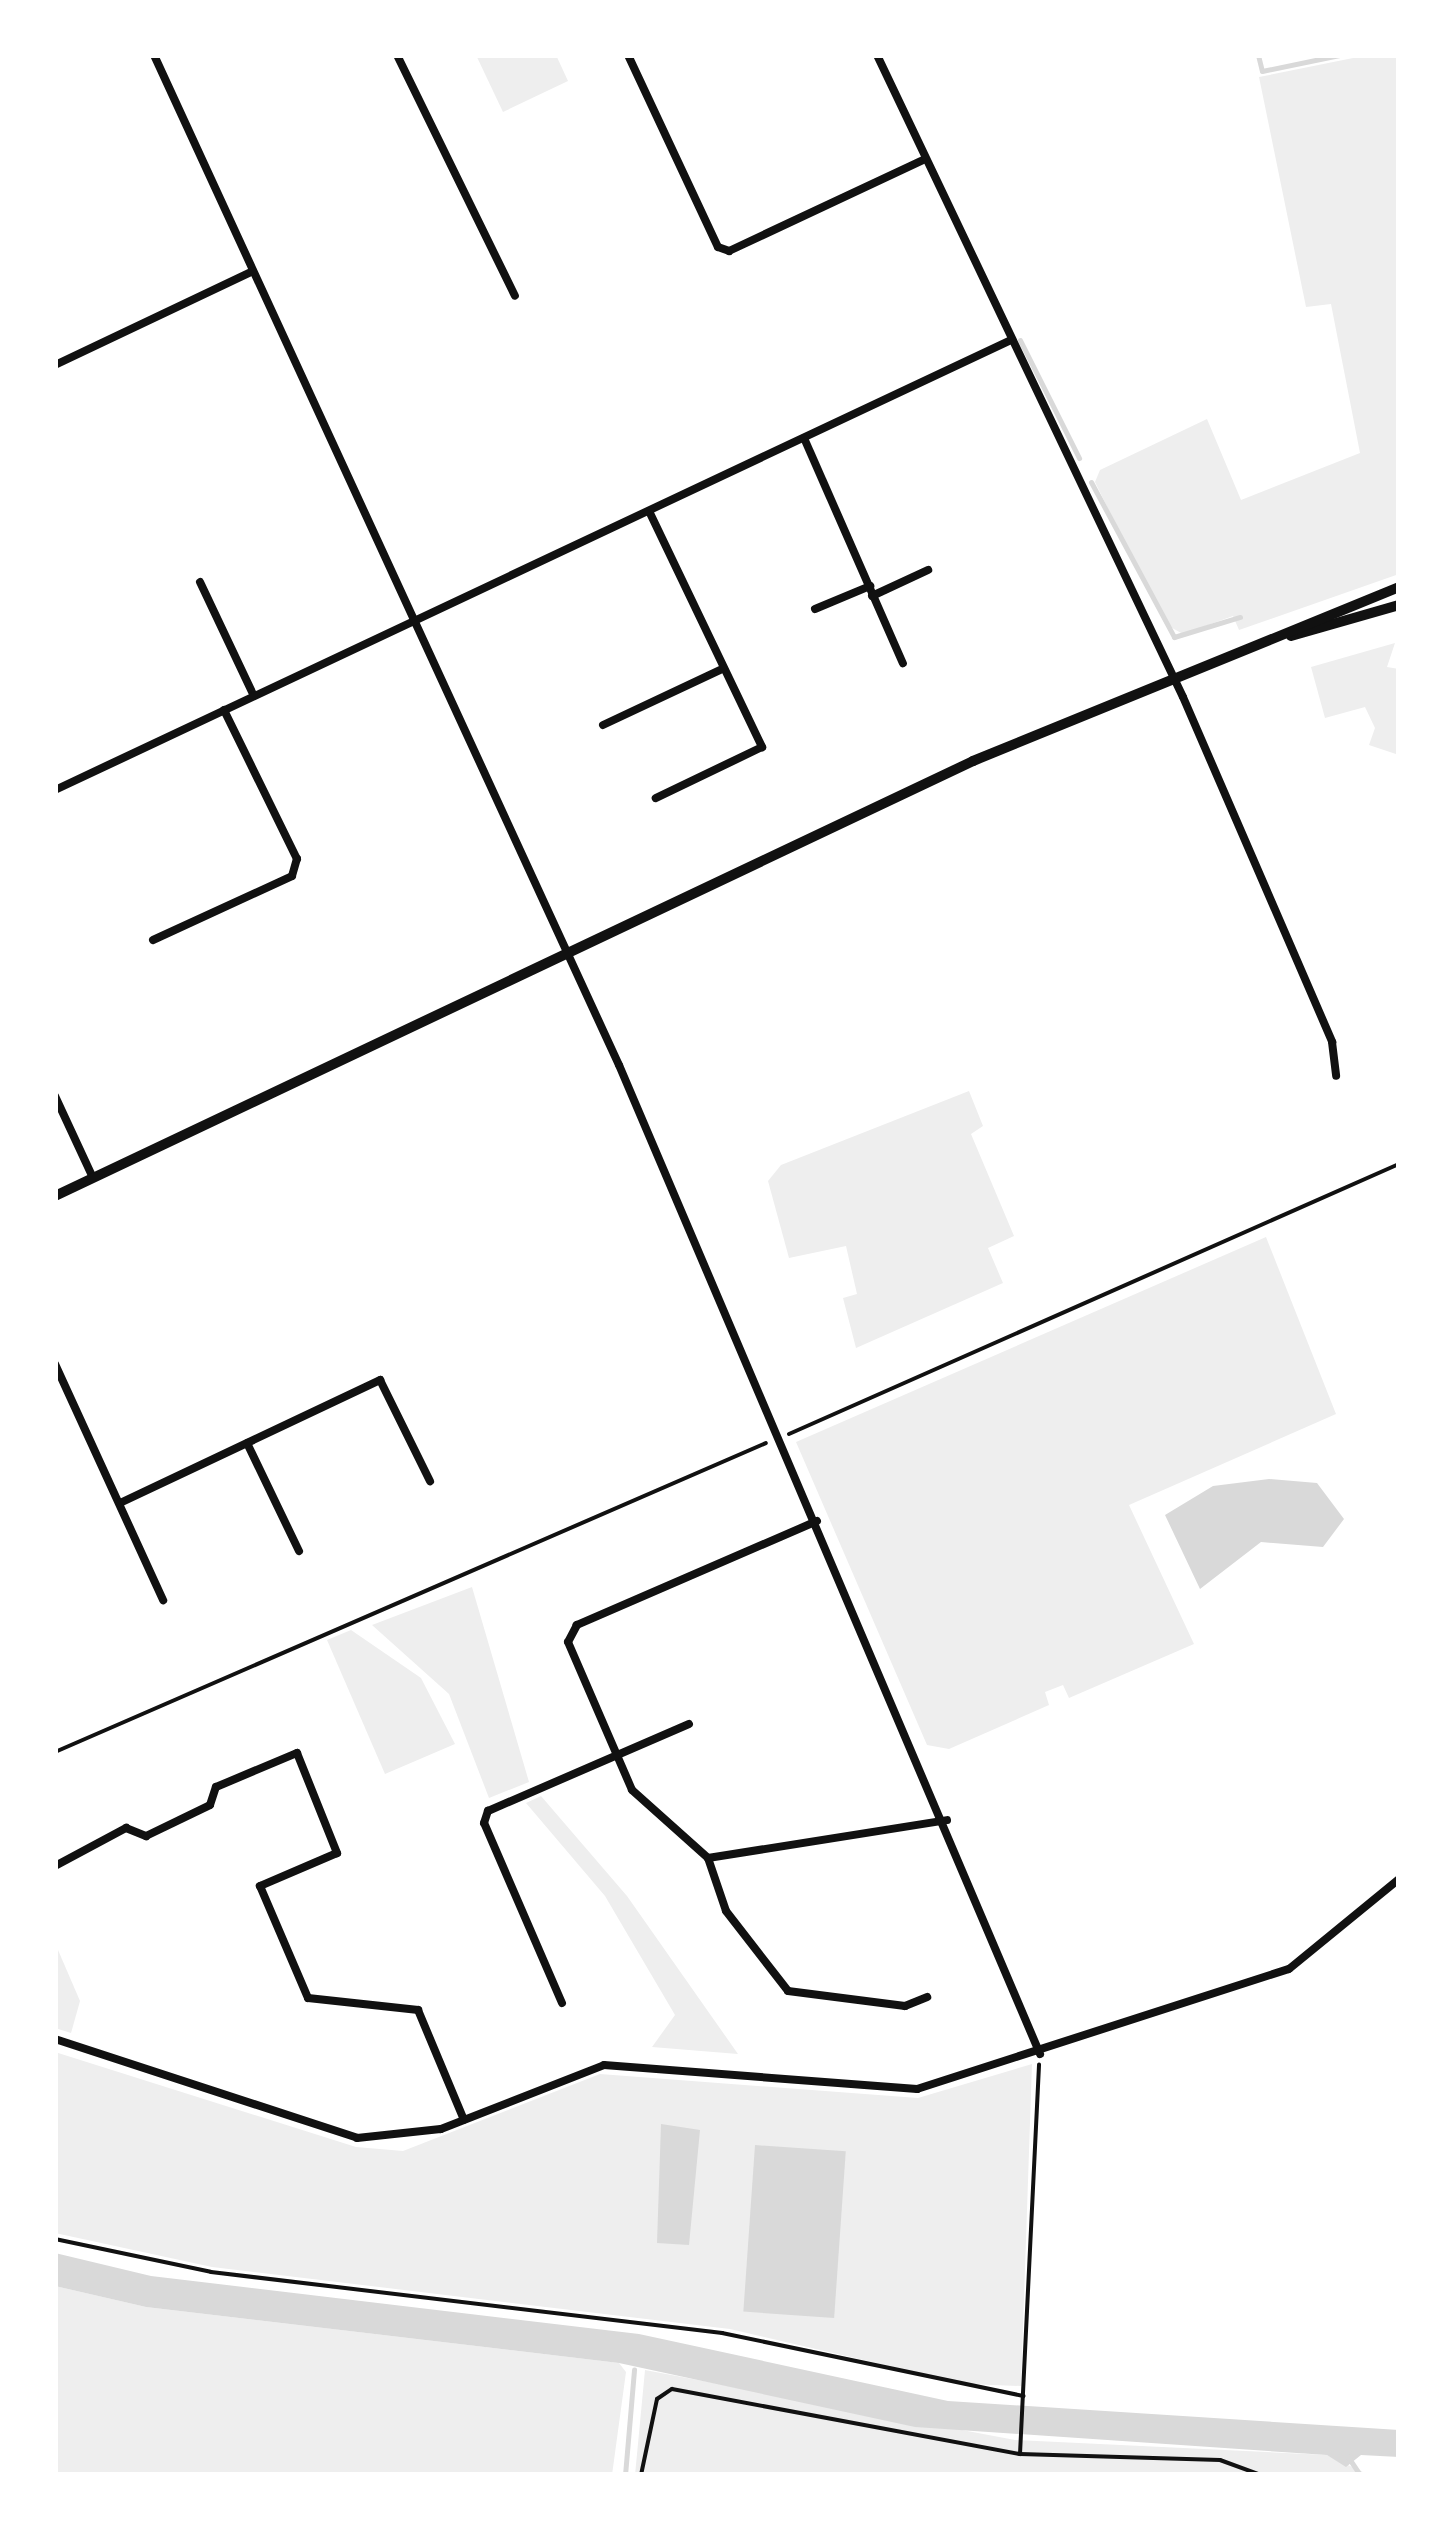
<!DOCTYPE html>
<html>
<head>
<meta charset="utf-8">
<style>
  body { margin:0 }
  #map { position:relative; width:1454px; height:2530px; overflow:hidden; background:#fff; font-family:Figtree,sans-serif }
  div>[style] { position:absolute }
  .green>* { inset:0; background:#eee }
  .water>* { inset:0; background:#d9d9d9; transform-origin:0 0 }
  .stream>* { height:5px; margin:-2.5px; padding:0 2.5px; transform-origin:2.5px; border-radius:2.5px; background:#d9d9d9 }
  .path>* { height:4px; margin:-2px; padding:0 2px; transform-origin:2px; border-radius:2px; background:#111 }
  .minor>* { height:8px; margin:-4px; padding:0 4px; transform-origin:4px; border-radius:4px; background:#111 }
  .tertiary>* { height:10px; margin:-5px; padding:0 5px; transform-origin:5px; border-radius:5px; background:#111 }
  span { translate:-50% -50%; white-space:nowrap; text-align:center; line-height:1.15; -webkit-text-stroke:8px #fff; paint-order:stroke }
  .frame { position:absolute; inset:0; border:58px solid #fff; pointer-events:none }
</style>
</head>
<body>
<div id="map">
  <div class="green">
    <i style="clip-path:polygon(476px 55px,556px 55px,568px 81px,503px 112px)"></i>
    <i style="clip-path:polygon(1368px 55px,1399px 55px,1399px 574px,1239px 630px,1233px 616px,1183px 634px,1165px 624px,1095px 482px,1100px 470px,1207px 419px,1241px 500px,1360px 453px,1331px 304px,1306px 307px,1259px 77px)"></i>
    <i style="clip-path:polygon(1395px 643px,1387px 667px,1399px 669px,1399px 755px,1369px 745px,1375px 728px,1365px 707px,1325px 718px,1311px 667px)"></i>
    <i style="clip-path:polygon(969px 1091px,983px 1126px,971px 1134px,1014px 1236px,988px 1248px,1003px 1283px,856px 1348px,843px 1298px,857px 1294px,846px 1246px,789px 1258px,768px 1181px,781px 1165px)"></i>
    <i style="clip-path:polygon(1266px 1237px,1336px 1414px,1129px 1505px,1194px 1644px,1069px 1698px,1063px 1685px,1045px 1692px,1049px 1705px,949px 1749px,927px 1745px,796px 1442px)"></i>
    <i style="clip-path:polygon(472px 1587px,529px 1782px,489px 1798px,449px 1694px,372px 1625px)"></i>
    <i style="clip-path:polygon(351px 1630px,421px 1678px,455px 1744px,385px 1774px,327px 1640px)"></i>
    <i style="clip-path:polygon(541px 1796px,627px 1896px,738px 2054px,652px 2047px,675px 2015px,605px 1896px,526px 1803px)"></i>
    <i style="clip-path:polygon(55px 1943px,80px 2001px,71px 2033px,55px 2028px)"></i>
    <i style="clip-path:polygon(55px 2052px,356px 2147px,403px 2151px,600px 2074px,918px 2098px,1032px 2064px,1021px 2386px,967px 2384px,730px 2329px,212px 2267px,55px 2233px)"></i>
    <i style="clip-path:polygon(55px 2286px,146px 2307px,619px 2363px,626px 2372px,612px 2475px,55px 2475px)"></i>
    <i style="clip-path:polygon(645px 2370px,1015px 2440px,1327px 2455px,1369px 2475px,635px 2475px)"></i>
  </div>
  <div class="water">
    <i style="clip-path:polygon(1269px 1479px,1317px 1483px,1344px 1519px,1323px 1547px,1261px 1542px,1200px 1589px,1165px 1515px,1213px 1486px)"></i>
    <i style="clip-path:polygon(661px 2124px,700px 2130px,689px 2245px,657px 2243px)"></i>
    <i style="left:755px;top:2145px;width:91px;height:167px;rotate:4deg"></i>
    <i style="clip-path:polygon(55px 2253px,151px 2276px,639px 2334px,948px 2401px,1399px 2430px,1399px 2457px,1361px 2455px,1346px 2467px,1327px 2455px,915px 2427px,619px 2363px,146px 2307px,55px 2286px)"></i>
  </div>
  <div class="stream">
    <i style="left:1258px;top:55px;width:16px;rotate:76deg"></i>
    <i style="left:1262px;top:71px;width:79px;rotate:-11.7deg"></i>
    <i style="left:1020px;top:340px;width:132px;rotate:63.4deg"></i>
    <i style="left:1091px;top:482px;width:176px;rotate:61.8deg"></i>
    <i style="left:1174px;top:637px;width:69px;rotate:-16.9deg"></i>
    <i style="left:1348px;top:2457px;width:22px;rotate:56deg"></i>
    <i style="left:625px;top:2475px;width:106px;rotate:-85.1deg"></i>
  </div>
  <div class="path">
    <i style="left:789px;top:1434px;width:667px;rotate:-23.88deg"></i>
    <i style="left:55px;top:1752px;width:775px;rotate:-23.49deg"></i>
    <i style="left:55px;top:2239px;width:159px;rotate:11.9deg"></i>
    <i style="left:211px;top:2272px;width:515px;rotate:6.81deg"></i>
    <i style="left:722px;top:2333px;width:308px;rotate:11.8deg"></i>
    <i style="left:1020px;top:2454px;width:390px;rotate:-87.2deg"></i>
    <i style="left:641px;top:2475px;width:78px;rotate:-78.1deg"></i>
    <i style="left:657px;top:2399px;width:18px;rotate:-34deg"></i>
    <i style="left:672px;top:2389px;width:354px;rotate:10.6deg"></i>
    <i style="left:1020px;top:2454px;width:200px;rotate:1.7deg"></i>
    <i style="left:1220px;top:2460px;width:44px;rotate:20.1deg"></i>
  </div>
  <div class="minor">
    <i style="left:154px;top:55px;width:1112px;rotate:65.28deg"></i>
    <i style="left:619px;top:1065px;width:1075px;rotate:66.94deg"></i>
    <i style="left:397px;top:55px;width:268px;rotate:63.9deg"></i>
    <i style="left:628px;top:55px;width:212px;rotate:64.9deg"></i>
    <i style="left:718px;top:247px;width:12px;rotate:20deg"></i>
    <i style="left:729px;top:251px;width:217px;rotate:-25.1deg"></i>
    <i style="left:877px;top:55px;width:711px;rotate:64.52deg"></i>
    <i style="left:1183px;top:697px;width:376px;rotate:66.6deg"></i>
    <i style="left:1332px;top:1042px;width:34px;rotate:83deg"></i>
    <i style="left:55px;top:365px;width:219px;rotate:-25.4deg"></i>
    <i style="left:804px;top:438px;width:246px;rotate:66.3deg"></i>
    <i style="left:649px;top:511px;width:262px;rotate:64.4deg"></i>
    <i style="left:762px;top:747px;width:118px;rotate:154.3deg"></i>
    <i style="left:200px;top:582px;width:126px;rotate:64.7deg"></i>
    <i style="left:872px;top:596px;width:62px;rotate:-24.9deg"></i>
    <i style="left:815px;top:609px;width:60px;rotate:-22.7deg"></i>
    <i style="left:603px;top:725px;width:132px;rotate:-25.2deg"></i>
    <i style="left:55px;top:790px;width:1057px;rotate:-25.21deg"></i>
    <i style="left:153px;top:940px;width:153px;rotate:-24.7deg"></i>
    <i style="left:292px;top:876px;width:18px;rotate:-74deg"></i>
    <i style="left:297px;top:859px;width:166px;rotate:-116.1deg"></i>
    <i style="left:55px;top:1096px;width:90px;rotate:65.1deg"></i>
    <i style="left:55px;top:1364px;width:260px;rotate:65.4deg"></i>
    <i style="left:247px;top:1443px;width:120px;rotate:64.3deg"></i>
    <i style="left:120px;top:1503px;width:288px;rotate:-25.3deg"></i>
    <i style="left:380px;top:1380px;width:113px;rotate:63.7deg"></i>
    <i style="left:817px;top:1521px;width:262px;rotate:156.6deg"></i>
    <i style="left:577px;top:1625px;width:19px;rotate:118deg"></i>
    <i style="left:568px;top:1642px;width:161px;rotate:66.6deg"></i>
    <i style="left:632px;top:1790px;width:102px;rotate:41.8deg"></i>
    <i style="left:708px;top:1858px;width:56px;rotate:71.2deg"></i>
    <i style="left:726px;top:1911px;width:101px;rotate:52.2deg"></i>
    <i style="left:788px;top:1991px;width:118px;rotate:7.3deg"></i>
    <i style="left:905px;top:2006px;width:24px;rotate:-22deg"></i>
    <i style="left:708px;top:1858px;width:242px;rotate:-9deg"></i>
    <i style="left:55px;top:1866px;width:81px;rotate:-28.2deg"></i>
    <i style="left:126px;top:1828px;width:22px;rotate:22deg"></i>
    <i style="left:146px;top:1836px;width:71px;rotate:-25.8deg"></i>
    <i style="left:210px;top:1805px;width:19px;rotate:-72deg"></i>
    <i style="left:216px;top:1787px;width:88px;rotate:-22.8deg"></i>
    <i style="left:297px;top:1753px;width:108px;rotate:68.2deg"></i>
    <i style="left:337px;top:1853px;width:84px;rotate:156.8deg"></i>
    <i style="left:260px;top:1886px;width:122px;rotate:66.8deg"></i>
    <i style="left:308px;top:1998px;width:111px;rotate:6.2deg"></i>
    <i style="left:418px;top:2010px;width:119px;rotate:67.3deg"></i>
    <i style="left:562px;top:2003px;width:196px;rotate:-113.4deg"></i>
    <i style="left:484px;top:1823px;width:13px;rotate:-72deg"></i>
    <i style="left:488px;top:1811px;width:219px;rotate:-23.4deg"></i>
    <i style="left:55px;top:2039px;width:318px;rotate:18.1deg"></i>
    <i style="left:357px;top:2138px;width:84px;rotate:-6.1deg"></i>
    <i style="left:441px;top:2129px;width:175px;rotate:-21.4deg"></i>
    <i style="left:604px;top:2065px;width:314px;rotate:4.4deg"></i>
    <i style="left:917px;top:2089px;width:391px;rotate:-17.9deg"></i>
    <i style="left:1289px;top:1969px;width:142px;rotate:-39.3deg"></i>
  </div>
  <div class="tertiary">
    <i style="left:1291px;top:636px;width:112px;rotate:-16deg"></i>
    <i style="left:55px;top:1196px;width:1016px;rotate:-25.35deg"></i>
    <i style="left:973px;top:761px;width:460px;rotate:-22.2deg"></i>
  </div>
  <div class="frame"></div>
</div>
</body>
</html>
